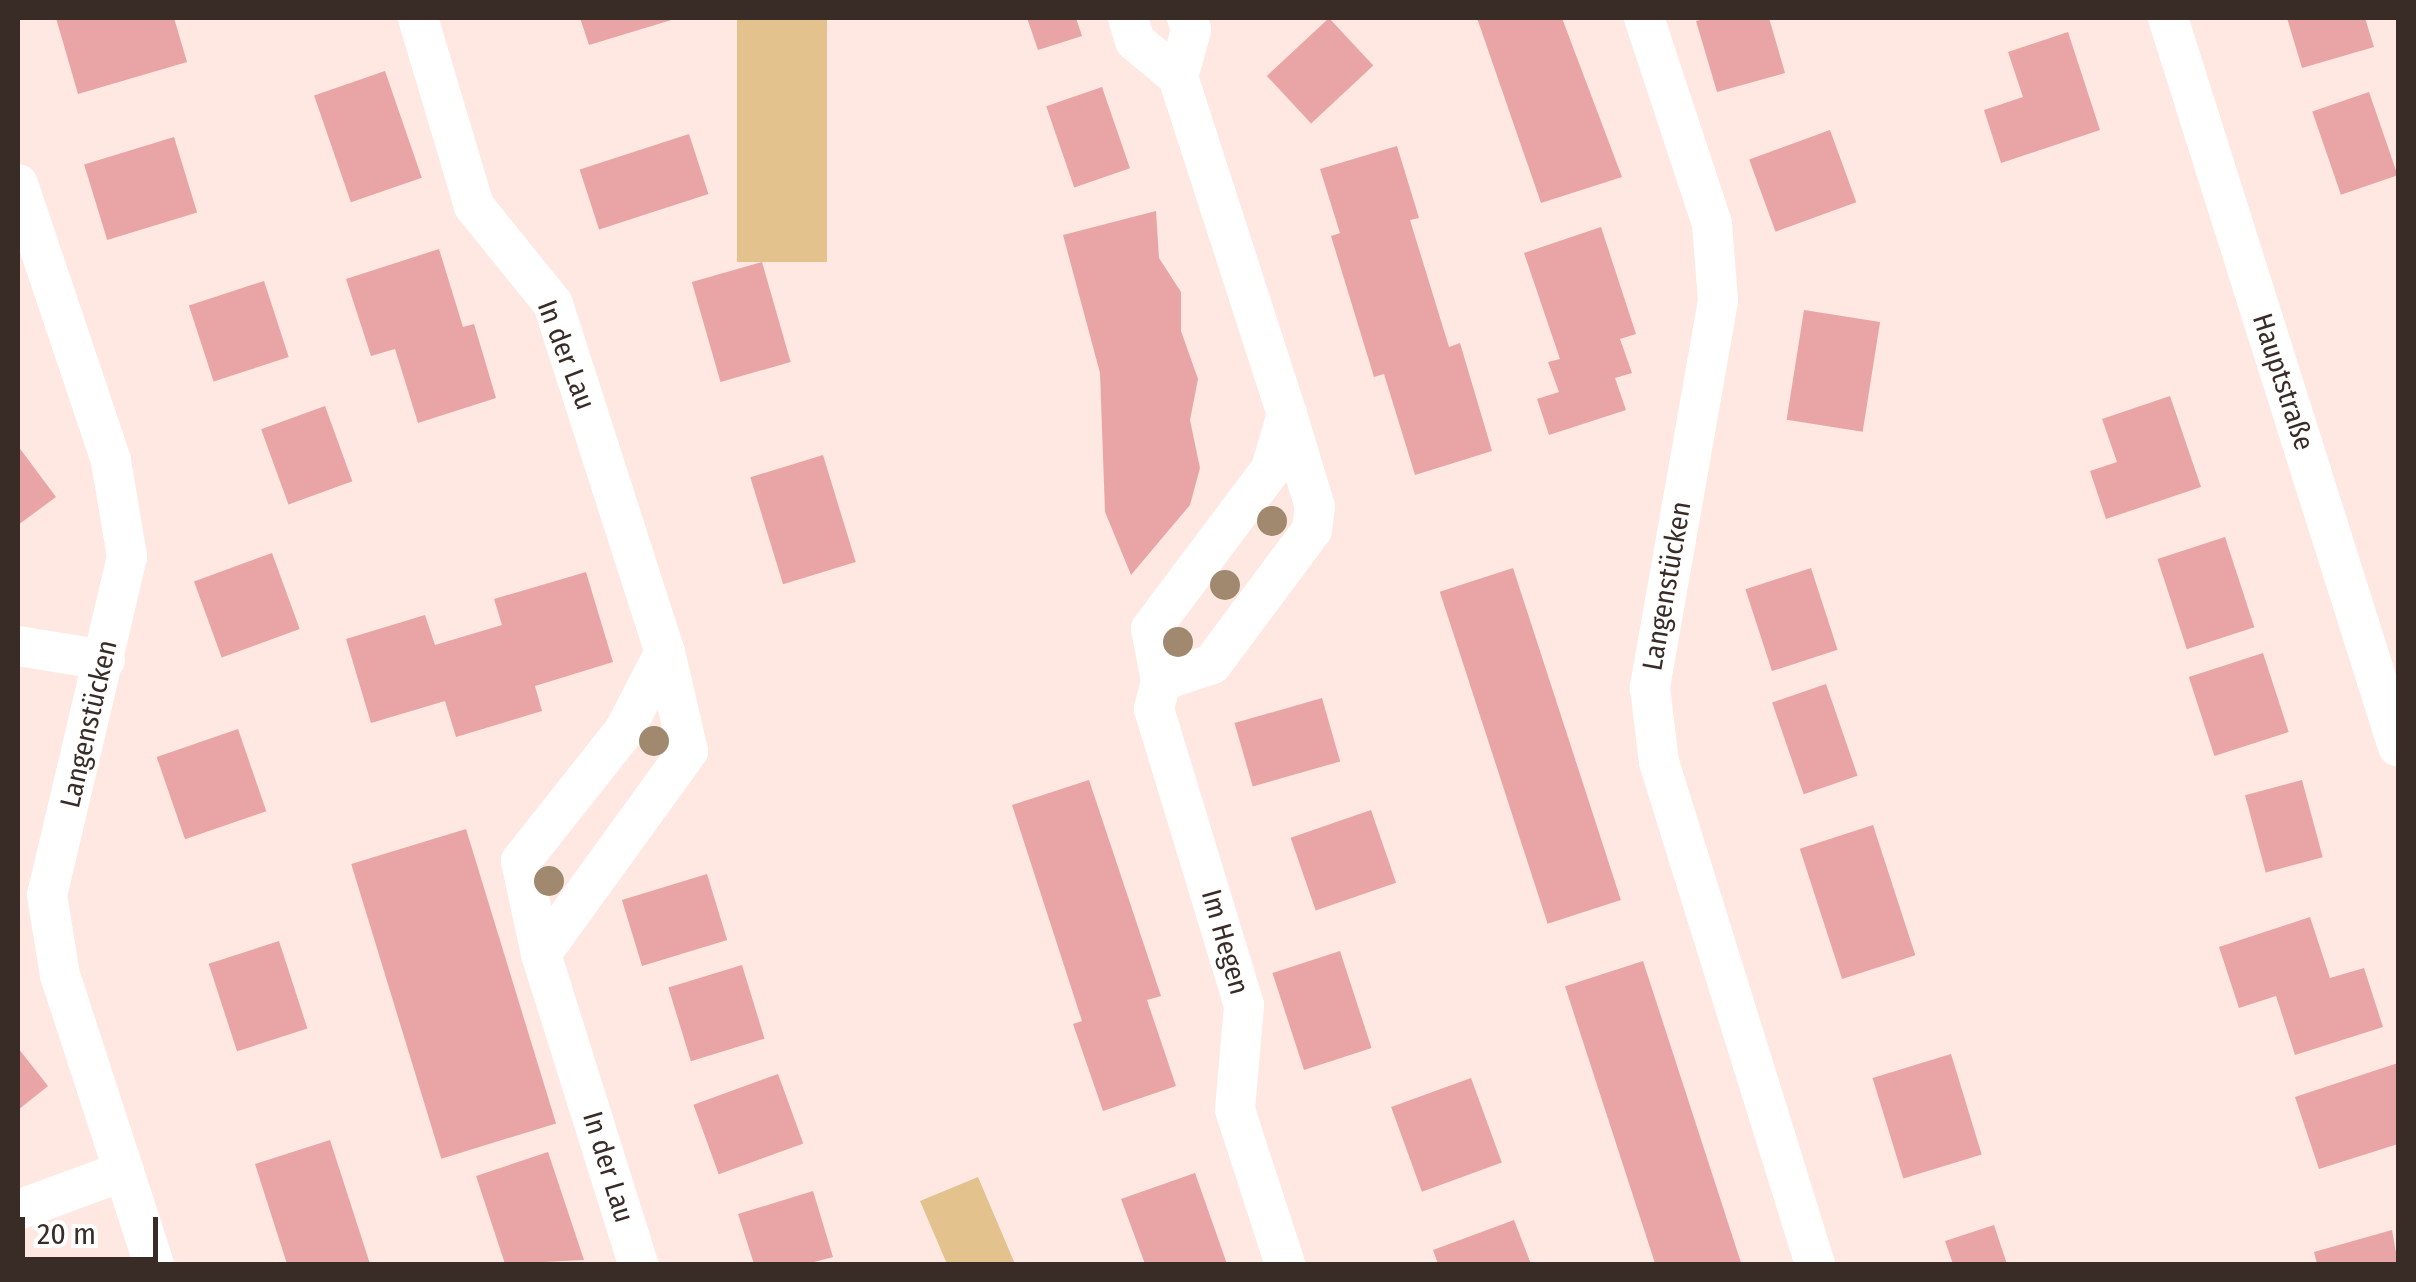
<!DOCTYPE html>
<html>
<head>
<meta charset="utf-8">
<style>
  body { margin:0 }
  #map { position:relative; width:2416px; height:1282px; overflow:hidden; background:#fee8e1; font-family:"Fira Sans Condensed",sans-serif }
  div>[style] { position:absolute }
  .green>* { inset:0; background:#e3c28e; transform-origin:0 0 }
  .building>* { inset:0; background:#e9a5a6; transform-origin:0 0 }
  .street>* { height:40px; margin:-20px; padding:0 20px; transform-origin:20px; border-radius:20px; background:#fff }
  .trees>* { width:30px; height:30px; margin:-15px; border-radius:50%; background:#a0896f }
  span { translate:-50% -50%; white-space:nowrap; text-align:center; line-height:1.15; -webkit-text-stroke:8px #fff; paint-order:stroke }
  .street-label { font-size:28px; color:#392c27 }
  .frame { position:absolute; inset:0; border:20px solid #392c27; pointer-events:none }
  .scale { position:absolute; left:20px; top:1217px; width:138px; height:45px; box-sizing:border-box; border:5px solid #392c27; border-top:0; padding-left:12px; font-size:30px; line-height:35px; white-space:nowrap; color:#392c27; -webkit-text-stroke:8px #fff; paint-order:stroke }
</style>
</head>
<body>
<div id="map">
  <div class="green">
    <i style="left:737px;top:18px;width:90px;height:244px"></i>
    <i style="clip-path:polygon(978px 1177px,1015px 1264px,1016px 1264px,947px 1264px,920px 1201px)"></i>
  </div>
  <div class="building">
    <i style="clip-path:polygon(56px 18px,174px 18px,187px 62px,78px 94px)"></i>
    <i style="clip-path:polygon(580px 18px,678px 18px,589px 45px)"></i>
    <i style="clip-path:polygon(1027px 18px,1076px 18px,1082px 36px,1038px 50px)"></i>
    <i style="left:1329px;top:18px;width:65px;height:85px;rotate:47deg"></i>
    <i style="clip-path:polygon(1477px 18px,1562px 18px,1622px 177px,1541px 203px)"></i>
    <i style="clip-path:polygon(1708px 18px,1769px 18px,1785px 73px,1717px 92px,1696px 21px)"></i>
    <i style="clip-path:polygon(2287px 18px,2365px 18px,2374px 47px,2302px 68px)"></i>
    <i style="clip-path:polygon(2068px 32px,2100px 130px,2001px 163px,1984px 110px,2023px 97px,2008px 52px)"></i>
    <i style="left:385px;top:71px;width:113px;height:75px;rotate:71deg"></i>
    <i style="left:1102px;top:87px;width:86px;height:59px;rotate:71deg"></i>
    <i style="left:2369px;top:92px;width:88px;height:60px;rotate:71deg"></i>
    <i style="left:1830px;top:130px;width:77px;height:86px;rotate:70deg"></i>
    <i style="left:689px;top:134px;width:63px;height:115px;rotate:72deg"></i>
    <i style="left:174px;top:137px;width:79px;height:94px;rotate:73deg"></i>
    <i style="clip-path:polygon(1397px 146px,1419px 218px,1410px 220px,1449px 347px,1460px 343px,1492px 451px,1415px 475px,1384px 374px,1374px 377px,1331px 236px,1340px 233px,1320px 169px)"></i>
    <i style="clip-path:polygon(1156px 211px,1159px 258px,1181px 292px,1181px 331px,1198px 379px,1190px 420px,1200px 468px,1190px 505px,1131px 575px,1105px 512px,1100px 373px,1063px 235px)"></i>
    <i style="clip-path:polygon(1601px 227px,1636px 334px,1620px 339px,1632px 373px,1615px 378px,1626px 410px,1549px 435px,1537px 399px,1559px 392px,1548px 362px,1560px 359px,1524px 253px)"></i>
    <i style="clip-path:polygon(439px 249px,463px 327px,474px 324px,496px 398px,418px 423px,395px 349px,371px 356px,346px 279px)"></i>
    <i style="left:762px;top:262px;width:104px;height:73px;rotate:74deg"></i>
    <i style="left:264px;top:281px;width:80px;height:79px;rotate:72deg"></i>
    <i style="left:1804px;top:310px;width:77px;height:111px;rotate:9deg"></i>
    <i style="clip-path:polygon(2170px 396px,2201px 487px,2106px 519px,2090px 471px,2117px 462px,2102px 419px)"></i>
    <i style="left:325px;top:406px;width:80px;height:68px;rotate:70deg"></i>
    <i style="clip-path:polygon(18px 446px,56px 497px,18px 525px)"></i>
    <i style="left:823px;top:455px;width:112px;height:76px;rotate:73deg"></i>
    <i style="left:2225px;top:537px;width:95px;height:71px;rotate:72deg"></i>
    <i style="left:272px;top:553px;width:81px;height:83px;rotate:70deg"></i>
    <i style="left:1513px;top:568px;width:349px;height:77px;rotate:72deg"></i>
    <i style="left:1811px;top:568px;width:86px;height:69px;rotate:72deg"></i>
    <i style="clip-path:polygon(586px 572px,613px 662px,535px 686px,542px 711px,456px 737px,445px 701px,371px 723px,346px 639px,425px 615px,435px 645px,502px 625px,494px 599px)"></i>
    <i style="left:2263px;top:653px;width:83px;height:78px;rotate:72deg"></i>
    <i style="left:1826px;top:684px;width:97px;height:57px;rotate:71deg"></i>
    <i style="left:1322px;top:698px;width:66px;height:91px;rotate:74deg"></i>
    <i style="left:238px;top:729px;width:87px;height:86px;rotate:71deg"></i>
    <i style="clip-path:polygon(1089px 780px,1161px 996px,1147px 1000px,1176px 1086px,1103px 1111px,1073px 1024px,1082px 1021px,1012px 805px)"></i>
    <i style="left:2302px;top:780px;width:80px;height:59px;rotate:75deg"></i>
    <i style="left:1371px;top:810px;width:77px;height:85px;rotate:71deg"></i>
    <i style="left:1873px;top:825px;width:137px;height:77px;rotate:72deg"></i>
    <i style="left:466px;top:829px;width:308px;height:120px;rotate:73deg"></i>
    <i style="left:707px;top:874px;width:69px;height:89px;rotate:73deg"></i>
    <i style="clip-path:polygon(2310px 917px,2330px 978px,2364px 968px,2383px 1027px,2295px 1055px,2276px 996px,2239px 1008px,2219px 947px)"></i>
    <i style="left:279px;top:941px;width:92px;height:74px;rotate:72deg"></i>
    <i style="left:1340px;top:951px;width:102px;height:71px;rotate:72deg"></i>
    <i style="left:1643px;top:961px;width:319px;height:82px;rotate:72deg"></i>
    <i style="left:742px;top:965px;width:77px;height:77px;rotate:73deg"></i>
    <i style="clip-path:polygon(18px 1048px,48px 1086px,18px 1110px)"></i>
    <i style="left:1951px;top:1054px;width:105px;height:82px;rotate:73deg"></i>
    <i style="clip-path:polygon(2398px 1063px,2398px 1144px,2319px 1169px,2295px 1097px)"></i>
    <i style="left:778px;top:1074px;width:74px;height:90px;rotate:70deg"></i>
    <i style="left:1471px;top:1078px;width:90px;height:85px;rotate:70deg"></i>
    <i style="clip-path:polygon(330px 1140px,370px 1264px,287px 1264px,255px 1164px)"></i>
    <i style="clip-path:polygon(548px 1152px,584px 1260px,505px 1264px,476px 1176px)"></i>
    <i style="clip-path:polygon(1195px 1173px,1227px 1264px,1145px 1264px,1121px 1199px)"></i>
    <i style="clip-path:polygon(813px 1191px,833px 1257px,807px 1264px,754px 1264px,738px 1214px)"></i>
    <i style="clip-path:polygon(1514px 1220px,1531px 1264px,1438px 1264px,1433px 1250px)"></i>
    <i style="clip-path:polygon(1994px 1225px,2007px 1264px,1953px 1264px,1945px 1241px)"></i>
    <i style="clip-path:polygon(2392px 1230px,2398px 1264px,2317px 1264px,2314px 1252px)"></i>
  </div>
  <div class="street">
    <i style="left:418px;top:18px;width:196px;rotate:73.4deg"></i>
    <i style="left:474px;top:206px;width:126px;rotate:51.1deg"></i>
    <i style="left:553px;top:304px;width:366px;rotate:72.2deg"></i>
    <i style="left:665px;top:652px;width:89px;rotate:117.4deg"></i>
    <i style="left:624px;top:731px;width:166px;rotate:128.4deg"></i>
    <i style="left:521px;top:861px;width:95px;rotate:77.9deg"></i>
    <i style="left:541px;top:954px;width:325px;rotate:72.6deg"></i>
    <i style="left:1128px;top:18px;width:24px;rotate:73deg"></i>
    <i style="left:1135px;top:41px;width:56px;rotate:39.9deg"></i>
    <i style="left:1178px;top:77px;width:354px;rotate:72.1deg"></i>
    <i style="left:1287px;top:414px;width:57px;rotate:106.2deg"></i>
    <i style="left:1271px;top:469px;width:200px;rotate:126.9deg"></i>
    <i style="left:1151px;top:629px;width:53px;rotate:79.1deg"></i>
    <i style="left:1161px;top:681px;width:29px;rotate:104deg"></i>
    <i style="left:1154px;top:709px;width:309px;rotate:73.1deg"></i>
    <i style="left:1244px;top:1005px;width:105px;rotate:94.9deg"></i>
    <i style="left:1235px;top:1110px;width:162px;rotate:72deg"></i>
    <i style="left:1644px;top:18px;width:217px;rotate:71.7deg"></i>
    <i style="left:1712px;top:224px;width:77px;rotate:85.5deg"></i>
    <i style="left:1718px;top:301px;width:393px;rotate:100deg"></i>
    <i style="left:1650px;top:688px;width:75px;rotate:83.1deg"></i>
    <i style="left:1659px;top:762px;width:526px;rotate:72.74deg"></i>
    <i style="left:2168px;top:18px;width:764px;rotate:72.49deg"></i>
    <i style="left:1178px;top:77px;width:49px;rotate:-74.5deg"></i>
    <i style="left:1191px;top:30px;width:13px;rotate:-108deg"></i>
    <i style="left:18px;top:184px;width:292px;rotate:71.4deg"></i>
    <i style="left:111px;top:461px;width:97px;rotate:80.5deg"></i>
    <i style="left:127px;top:557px;width:347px;rotate:103.3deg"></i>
    <i style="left:47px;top:895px;width:81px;rotate:80.8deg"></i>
    <i style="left:60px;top:975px;width:304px;rotate:72deg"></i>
    <i style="left:18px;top:646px;width:88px;rotate:9.1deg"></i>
    <i style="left:1161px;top:681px;width:54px;rotate:-18.4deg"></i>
    <i style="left:1212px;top:664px;width:167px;rotate:-53.3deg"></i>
    <i style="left:1312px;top:530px;width:23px;rotate:-83deg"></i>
    <i style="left:1315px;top:507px;width:97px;rotate:-106.8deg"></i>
    <i style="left:541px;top:954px;width:251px;rotate:-54.1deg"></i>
    <i style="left:688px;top:751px;width:102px;rotate:-103.1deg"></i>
    <i style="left:18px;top:1210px;width:113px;rotate:-20.2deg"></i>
  </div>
  <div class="trees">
    <i style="left:1272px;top:521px"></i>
    <i style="left:1225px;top:585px"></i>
    <i style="left:1178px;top:642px"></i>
    <i style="left:654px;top:741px"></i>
    <i style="left:549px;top:881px"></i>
  </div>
  <div class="street-label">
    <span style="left:566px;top:355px;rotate:69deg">In der Lau</span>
    <span style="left:2283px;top:382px;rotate:72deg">Hauptstraße</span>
    <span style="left:1667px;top:586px;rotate:-80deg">Langenstücken</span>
    <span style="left:89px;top:724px;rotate:-77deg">Langenstücken</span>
    <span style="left:1225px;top:942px;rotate:74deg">Im Hegen</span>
    <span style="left:608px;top:1167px;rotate:73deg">In der Lau</span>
  </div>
  <div class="frame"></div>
  <div class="scale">20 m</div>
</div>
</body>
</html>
